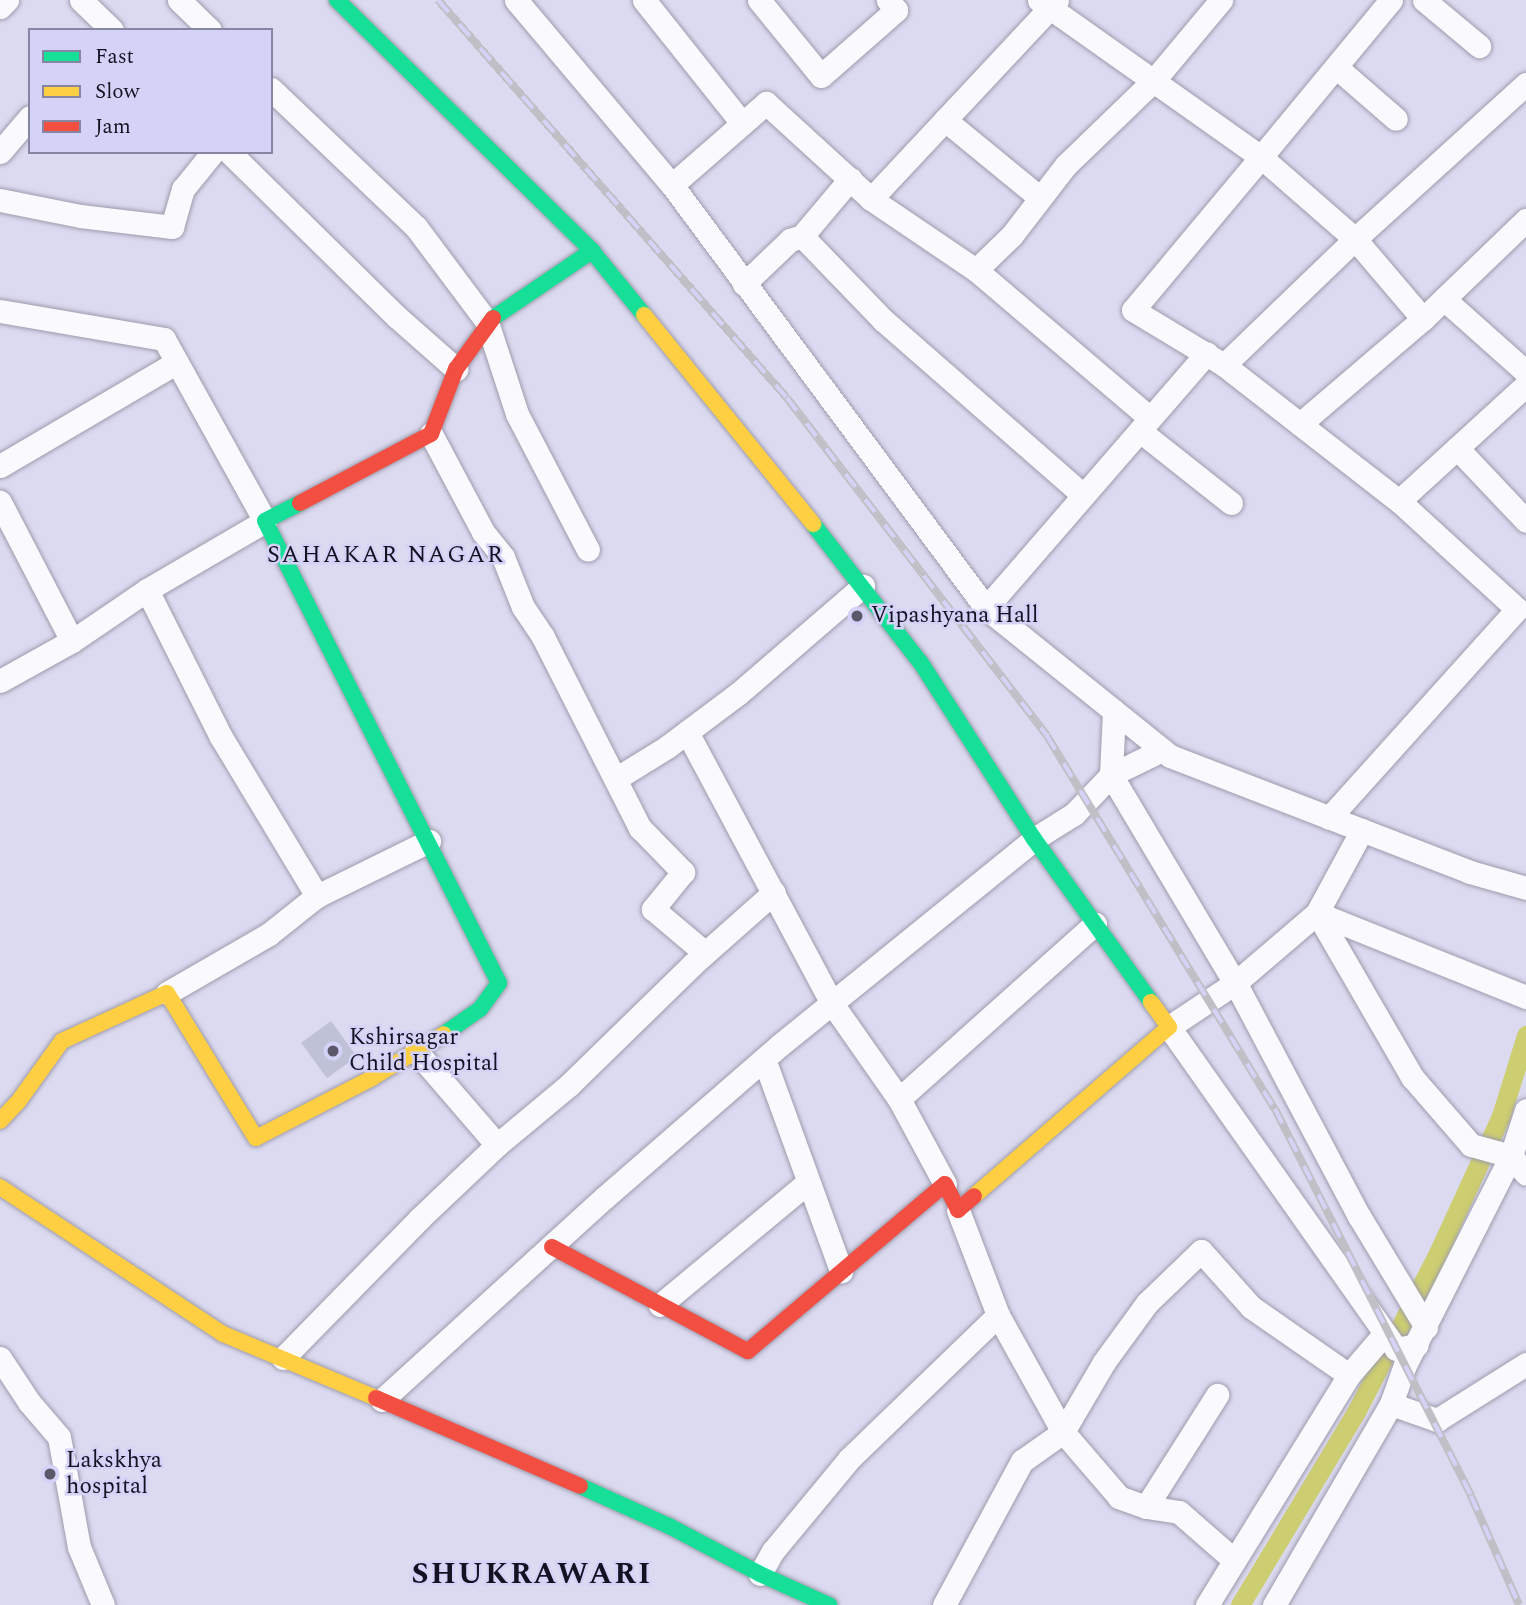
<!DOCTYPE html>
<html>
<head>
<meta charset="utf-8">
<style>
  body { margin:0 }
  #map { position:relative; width:1526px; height:1605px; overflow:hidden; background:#dcdaf0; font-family:Spectral,serif }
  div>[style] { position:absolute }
  .canal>* { height:19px; margin:-9.5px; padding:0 9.5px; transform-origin:9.5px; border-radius:9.5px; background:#cdcd71 }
  .building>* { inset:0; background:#bfc2d7; transform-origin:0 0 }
  .roads { filter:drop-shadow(0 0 2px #9d9bad) drop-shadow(0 0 2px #9d9bad) }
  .street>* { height:23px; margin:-11.5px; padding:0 11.5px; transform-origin:11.5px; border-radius:11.5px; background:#faf9fd }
  .fast>* { height:16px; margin:-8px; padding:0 8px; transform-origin:8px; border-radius:8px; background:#16e098 }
  .slow>* { height:16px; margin:-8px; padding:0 8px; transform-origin:8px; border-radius:8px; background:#ffcf43 }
  .jam>* { height:16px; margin:-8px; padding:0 8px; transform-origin:8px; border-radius:8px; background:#f24e42 }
  .rail>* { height:8px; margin-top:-4px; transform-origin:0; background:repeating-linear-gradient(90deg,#d5d2f8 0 16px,#bfbfc5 0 32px); box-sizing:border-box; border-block:2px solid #bfbfc5 }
  .dots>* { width:19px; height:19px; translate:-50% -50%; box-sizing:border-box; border:4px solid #d5d2f8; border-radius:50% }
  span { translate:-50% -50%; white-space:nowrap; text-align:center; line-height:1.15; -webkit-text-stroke:5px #d5d2f8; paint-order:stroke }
  .poi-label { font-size:23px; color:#141222 }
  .left { translate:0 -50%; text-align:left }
  .neighbourhood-label { font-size:24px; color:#141222; letter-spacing:2px }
  .district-label { font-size:30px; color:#141222; font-weight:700; letter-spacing:2px }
  .legend { position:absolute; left:28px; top:28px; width:245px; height:126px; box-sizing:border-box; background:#d5d2f8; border:2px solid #8885a2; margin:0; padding:9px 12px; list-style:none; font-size:21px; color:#141222 }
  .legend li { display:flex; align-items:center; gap:14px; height:35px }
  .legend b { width:35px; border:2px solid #8885a2 }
</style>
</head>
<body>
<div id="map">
  <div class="canal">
    <i style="left:1240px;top:1605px;width:225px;rotate:-59deg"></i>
    <i style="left:1356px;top:1412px;width:179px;rotate:-62.7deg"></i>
    <i style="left:1438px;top:1253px;width:151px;rotate:-65.3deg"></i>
    <i style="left:1501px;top:1116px;width:85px;rotate:-72.8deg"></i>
  </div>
  <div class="building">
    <i style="left:331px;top:1021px;width:44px;height:37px;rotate:54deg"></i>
  </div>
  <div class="roads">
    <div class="street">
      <i style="left:81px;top:0;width:43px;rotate:44.1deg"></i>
      <i style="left:179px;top:0;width:43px;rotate:44.1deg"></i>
      <i style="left:516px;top:0;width:242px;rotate:49.9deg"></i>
      <i style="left:672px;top:185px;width:527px;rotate:53.41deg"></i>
      <i style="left:986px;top:608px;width:236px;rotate:38.8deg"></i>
      <i style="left:1170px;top:756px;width:322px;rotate:21.1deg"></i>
      <i style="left:1470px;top:872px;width:58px;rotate:15.9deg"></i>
      <i style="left:644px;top:0;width:157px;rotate:51.5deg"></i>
      <i style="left:759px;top:0;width:98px;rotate:50.8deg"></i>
      <i style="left:821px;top:76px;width:100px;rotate:-41.3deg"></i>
      <i style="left:896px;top:10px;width:13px;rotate:-129deg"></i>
      <i style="left:1039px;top:0;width:272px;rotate:35.3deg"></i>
      <i style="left:1261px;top:157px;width:204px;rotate:-50.4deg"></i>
      <i style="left:1424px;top:0;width:72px;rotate:39.9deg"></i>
      <i style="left:0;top:7px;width:10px;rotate:-45deg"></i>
      <i style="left:1336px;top:67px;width:79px;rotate:40.9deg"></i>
      <i style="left:271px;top:89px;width:200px;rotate:43.6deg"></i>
      <i style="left:416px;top:227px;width:119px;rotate:53.2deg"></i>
      <i style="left:487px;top:322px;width:97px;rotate:71.9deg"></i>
      <i style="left:517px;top:414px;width:153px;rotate:62.4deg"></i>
      <i style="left:945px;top:120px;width:122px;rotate:39.3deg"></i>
      <i style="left:0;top:152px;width:46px;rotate:-49.4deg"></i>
      <i style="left:229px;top:152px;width:235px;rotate:44.5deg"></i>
      <i style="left:397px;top:317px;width:79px;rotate:41.4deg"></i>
      <i style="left:672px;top:185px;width:125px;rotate:-41.1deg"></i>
      <i style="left:766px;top:103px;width:142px;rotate:42.4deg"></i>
      <i style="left:871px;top:199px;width:127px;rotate:34.1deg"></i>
      <i style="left:976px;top:270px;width:50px;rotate:-44.2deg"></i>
      <i style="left:1012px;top:235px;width:88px;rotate:-52.4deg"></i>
      <i style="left:1066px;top:165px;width:124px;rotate:-44deg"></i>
      <i style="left:1155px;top:79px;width:103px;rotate:-50.1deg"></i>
      <i style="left:871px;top:199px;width:272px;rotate:-46.9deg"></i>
      <i style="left:0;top:200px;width:82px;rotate:11.3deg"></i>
      <i style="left:80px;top:216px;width:93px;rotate:6.8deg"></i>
      <i style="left:172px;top:227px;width:40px;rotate:-74deg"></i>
      <i style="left:183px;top:189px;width:48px;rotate:-51deg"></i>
      <i style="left:802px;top:236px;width:117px;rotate:46deg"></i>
      <i style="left:883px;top:320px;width:266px;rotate:41.2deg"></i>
      <i style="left:976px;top:270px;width:228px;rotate:40.4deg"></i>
      <i style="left:744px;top:284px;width:64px;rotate:-43.7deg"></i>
      <i style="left:790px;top:240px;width:13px;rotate:-18deg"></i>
      <i style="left:802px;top:236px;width:75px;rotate:-49.9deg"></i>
      <i style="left:1444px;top:299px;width:110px;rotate:41.7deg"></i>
      <i style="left:0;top:311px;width:166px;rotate:9.7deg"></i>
      <i style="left:164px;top:339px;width:208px;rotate:61deg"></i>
      <i style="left:265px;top:521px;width:137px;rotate:149.7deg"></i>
      <i style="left:147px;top:590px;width:91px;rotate:145.8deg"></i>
      <i style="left:72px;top:641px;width:157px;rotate:-117.4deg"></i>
      <i style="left:1423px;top:319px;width:105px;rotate:-130.4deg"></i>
      <i style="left:1355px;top:239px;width:125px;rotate:-138.9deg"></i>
      <i style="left:1261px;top:157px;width:199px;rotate:129.9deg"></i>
      <i style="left:1133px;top:310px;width:106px;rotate:31.1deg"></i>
      <i style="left:1224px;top:365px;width:222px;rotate:37.9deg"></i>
      <i style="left:1399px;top:501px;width:172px;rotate:-42.4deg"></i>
      <i style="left:1224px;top:365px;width:182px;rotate:-43.9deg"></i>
      <i style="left:1355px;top:239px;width:231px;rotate:-42.2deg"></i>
      <i style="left:1300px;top:424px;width:162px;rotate:-40.5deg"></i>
      <i style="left:1423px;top:319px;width:143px;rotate:-43.9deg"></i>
      <i style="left:1140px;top:431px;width:116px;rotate:38.4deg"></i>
      <i style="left:431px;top:434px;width:111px;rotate:62deg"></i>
      <i style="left:483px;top:532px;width:32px;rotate:51deg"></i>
      <i style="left:503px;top:557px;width:54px;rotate:68.2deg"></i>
      <i style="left:523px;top:607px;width:36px;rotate:56deg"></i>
      <i style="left:543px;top:637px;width:214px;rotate:63.1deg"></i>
      <i style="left:640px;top:828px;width:62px;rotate:45.7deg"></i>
      <i style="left:683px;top:872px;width:48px;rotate:129deg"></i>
      <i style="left:653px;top:909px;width:68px;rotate:40.2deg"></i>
      <i style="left:1457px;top:448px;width:100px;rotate:46.6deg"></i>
      <i style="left:0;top:466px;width:205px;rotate:-30.4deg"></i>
      <i style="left:147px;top:590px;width:165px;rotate:63.3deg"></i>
      <i style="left:221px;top:737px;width:186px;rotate:58.9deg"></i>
      <i style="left:986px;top:608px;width:337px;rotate:-49.1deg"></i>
      <i style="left:0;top:681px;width:82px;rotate:-29.1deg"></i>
      <i style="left:1114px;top:711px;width:64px;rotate:92.7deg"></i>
      <i style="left:1111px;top:775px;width:57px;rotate:-26.1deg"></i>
      <i style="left:687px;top:732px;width:306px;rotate:61.9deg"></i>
      <i style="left:831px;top:1002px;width:118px;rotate:55deg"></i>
      <i style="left:617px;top:778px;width:59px;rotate:-31.8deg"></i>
      <i style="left:667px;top:747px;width:90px;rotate:-36.9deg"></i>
      <i style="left:739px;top:693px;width:164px;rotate:-40.8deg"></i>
      <i style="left:1329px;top:818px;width:281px;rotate:-48deg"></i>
      <i style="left:1517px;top:609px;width:160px;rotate:-137.5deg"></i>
      <i style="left:1362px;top:830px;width:94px;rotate:118.5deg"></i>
      <i style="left:1317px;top:913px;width:108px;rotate:139.5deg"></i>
      <i style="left:1235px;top:983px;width:79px;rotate:146.3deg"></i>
      <i style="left:1169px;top:1027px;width:394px;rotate:54.8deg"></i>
      <i style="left:1396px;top:1349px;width:21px;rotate:-11deg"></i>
      <i style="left:167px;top:993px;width:118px;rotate:-30deg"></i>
      <i style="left:269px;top:934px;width:61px;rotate:-38.4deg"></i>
      <i style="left:317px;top:896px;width:125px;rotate:-26.2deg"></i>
      <i style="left:1526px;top:997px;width:225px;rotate:-158.1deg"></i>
      <i style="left:1317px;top:913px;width:190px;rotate:59.9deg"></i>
      <i style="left:1412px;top:1077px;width:90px;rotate:49.1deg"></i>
      <i style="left:1471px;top:1145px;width:41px;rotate:15.4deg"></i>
      <i style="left:1511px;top:1156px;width:23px;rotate:50deg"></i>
      <i style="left:416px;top:1051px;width:124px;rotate:49.2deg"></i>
      <i style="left:764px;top:1059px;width:226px;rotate:70deg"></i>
      <i style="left:945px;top:1184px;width:97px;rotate:-118.4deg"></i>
      <i style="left:899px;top:1099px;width:263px;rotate:-41.8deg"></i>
      <i style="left:660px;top:1305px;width:192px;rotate:-39.7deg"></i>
      <i style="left:0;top:1358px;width:53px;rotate:56.6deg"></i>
      <i style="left:29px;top:1402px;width:46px;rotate:49.4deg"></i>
      <i style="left:59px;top:1437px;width:112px;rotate:79.7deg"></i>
      <i style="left:79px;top:1547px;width:63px;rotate:67.5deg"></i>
      <i style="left:283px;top:1358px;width:194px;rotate:-45.6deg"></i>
      <i style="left:419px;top:1219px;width:108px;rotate:-43.5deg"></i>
      <i style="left:497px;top:1145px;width:94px;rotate:-39.8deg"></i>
      <i style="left:569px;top:1085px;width:173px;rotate:-44.3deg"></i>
      <i style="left:693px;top:964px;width:108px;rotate:-41.6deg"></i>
      <i style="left:382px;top:1400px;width:300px;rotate:-42.3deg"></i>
      <i style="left:604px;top:1198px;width:233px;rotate:-41deg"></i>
      <i style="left:780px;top:1045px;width:327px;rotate:-39deg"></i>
      <i style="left:1034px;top:839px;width:47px;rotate:-32deg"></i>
      <i style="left:1074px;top:814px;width:54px;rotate:-46.5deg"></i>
      <i style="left:1111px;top:775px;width:246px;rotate:59.2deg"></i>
      <i style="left:1237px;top:986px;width:260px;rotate:62.1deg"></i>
      <i style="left:1359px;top:1216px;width:130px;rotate:58.9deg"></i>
      <i style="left:1391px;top:1404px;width:49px;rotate:19.2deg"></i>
      <i style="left:1437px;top:1420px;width:105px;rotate:-32.2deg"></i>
      <i style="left:1146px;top:1507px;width:133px;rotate:-57.6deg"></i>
      <i style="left:1234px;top:1560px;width:73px;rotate:-138.9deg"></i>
      <i style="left:1179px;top:1512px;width:33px;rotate:-171deg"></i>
      <i style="left:1146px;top:1507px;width:29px;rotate:-160deg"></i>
      <i style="left:1119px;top:1497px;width:86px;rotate:-130.7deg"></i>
      <i style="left:1063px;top:1432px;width:81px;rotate:-59.6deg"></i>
      <i style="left:1104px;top:1362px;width:73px;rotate:-53.9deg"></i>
      <i style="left:1147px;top:1303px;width:75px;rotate:-43.9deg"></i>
      <i style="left:1201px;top:1251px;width:75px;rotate:48.2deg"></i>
      <i style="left:1251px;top:1307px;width:119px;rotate:34.8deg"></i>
      <i style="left:760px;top:1574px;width:26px;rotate:-61deg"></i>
      <i style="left:773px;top:1551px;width:119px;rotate:-50.4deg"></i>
      <i style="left:849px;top:1459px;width:207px;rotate:-44deg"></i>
      <i style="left:944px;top:1605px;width:164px;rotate:-61.6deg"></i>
      <i style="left:1022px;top:1461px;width:50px;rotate:-35.3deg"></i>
      <i style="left:1063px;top:1432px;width:134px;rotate:-119.1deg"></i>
      <i style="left:998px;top:1315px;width:112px;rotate:-110.9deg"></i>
      <i style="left:1207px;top:1605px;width:270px;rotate:-58.3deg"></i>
      <i style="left:1349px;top:1375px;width:55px;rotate:-49.4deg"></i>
      <i style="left:1274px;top:1605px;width:233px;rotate:-59.8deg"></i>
      <i style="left:1391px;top:1404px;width:41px;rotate:-70.3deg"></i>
      <i style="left:1405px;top:1365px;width:234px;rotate:-63.1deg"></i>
      <i style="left:1511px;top:1156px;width:48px;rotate:-71.9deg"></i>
    </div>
    <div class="fast">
      <i style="left:337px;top:0;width:358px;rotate:44.5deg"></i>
      <i style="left:592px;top:251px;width:82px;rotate:50.9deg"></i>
      <i style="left:493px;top:318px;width:120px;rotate:-34.1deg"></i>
      <i style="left:300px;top:503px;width:39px;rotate:153deg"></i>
      <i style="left:265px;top:521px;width:518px;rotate:63.14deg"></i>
      <i style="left:499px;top:983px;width:32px;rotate:126deg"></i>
      <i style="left:480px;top:1009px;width:44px;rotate:145.2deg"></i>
      <i style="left:813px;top:524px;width:176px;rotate:52.2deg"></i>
      <i style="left:921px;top:663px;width:209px;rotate:57.3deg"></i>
      <i style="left:1034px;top:839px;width:201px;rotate:54.3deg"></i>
      <i style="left:580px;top:1486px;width:98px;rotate:24.2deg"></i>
      <i style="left:669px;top:1526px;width:103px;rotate:27.8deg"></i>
      <i style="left:760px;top:1574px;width:76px;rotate:24.2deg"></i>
    </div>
    <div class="slow">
      <i style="left:644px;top:315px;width:269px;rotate:51deg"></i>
      <i style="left:0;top:1121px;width:26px;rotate:-47deg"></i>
      <i style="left:18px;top:1102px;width:75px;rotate:-54.2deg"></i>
      <i style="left:62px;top:1041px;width:115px;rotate:-24.6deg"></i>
      <i style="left:167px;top:993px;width:170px;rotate:58.5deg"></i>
      <i style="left:256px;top:1138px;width:131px;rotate:-27.3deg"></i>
      <i style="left:372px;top:1078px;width:84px;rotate:-31.4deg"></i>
      <i style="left:0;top:1187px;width:267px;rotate:33.4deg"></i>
      <i style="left:223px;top:1334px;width:166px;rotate:22.7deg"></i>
      <i style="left:974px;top:1196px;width:258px;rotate:-40.9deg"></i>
      <i style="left:1169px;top:1027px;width:31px;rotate:-126deg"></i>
    </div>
    <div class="jam">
      <i style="left:300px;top:503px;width:148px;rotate:-27.8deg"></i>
      <i style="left:431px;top:434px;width:70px;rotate:-69deg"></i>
      <i style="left:456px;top:369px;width:63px;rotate:-54deg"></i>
      <i style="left:552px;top:1247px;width:222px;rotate:28deg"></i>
      <i style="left:748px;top:1351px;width:258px;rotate:-40.3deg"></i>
      <i style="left:945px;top:1184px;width:29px;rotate:63deg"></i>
      <i style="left:958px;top:1210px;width:21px;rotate:-41deg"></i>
      <i style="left:376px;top:1398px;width:222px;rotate:23.3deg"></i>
    </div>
  </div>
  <div class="rail">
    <i style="left:438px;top:0;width:529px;rotate:48.75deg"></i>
    <i style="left:787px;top:398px;width:426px;rotate:52.4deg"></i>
    <i style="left:1047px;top:736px;width:437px;rotate:58.6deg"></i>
    <i style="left:1275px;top:1109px;width:434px;rotate:63.1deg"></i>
    <i style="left:1471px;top:1496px;width:119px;rotate:66.2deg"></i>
  </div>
  <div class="dots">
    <i style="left:857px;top:616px;background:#5a586a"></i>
    <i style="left:333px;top:1051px;background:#5a586a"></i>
    <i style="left:50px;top:1474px;background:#5a586a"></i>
  </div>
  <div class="poi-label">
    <span class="left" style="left:871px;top:616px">Vipashyana Hall</span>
    <span class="left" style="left:349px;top:1051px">Kshirsagar<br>Child Hospital</span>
    <span class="left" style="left:66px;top:1474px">Lakskhya<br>hospital</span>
  </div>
  <div class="neighbourhood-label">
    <span style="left:386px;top:556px">SAHAKAR NAGAR</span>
  </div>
  <div class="district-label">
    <span style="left:532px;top:1574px">SHUKRAWARI</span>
  </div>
  <ul class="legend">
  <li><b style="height:9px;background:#16e098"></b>Fast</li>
  <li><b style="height:9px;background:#ffcf43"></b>Slow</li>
  <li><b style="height:9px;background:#f24e42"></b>Jam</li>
  </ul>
</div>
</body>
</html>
